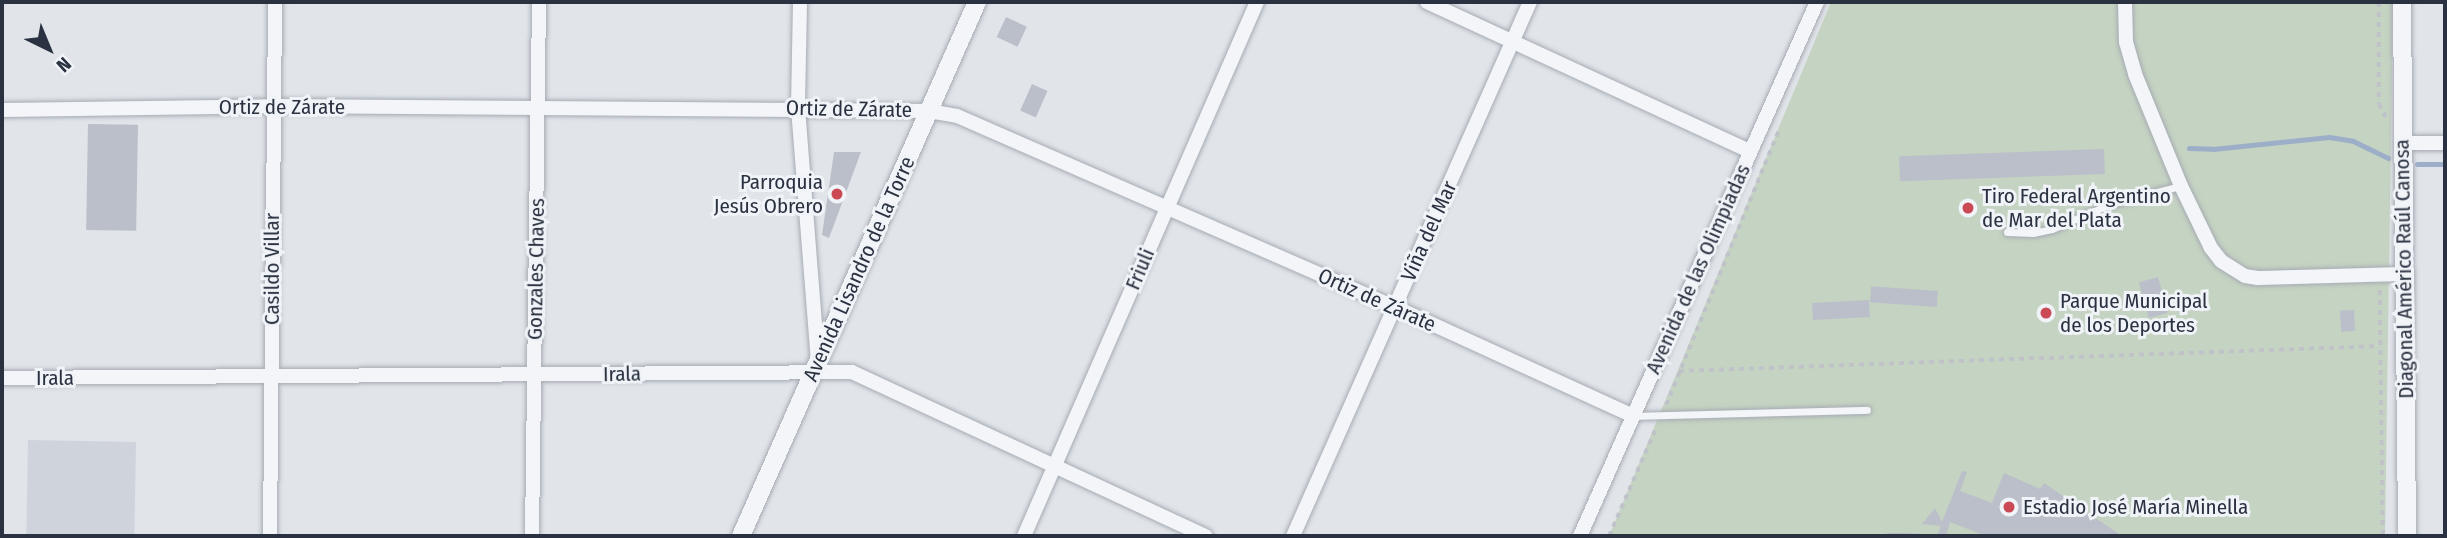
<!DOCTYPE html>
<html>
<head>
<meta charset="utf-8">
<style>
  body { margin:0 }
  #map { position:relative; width:2447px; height:538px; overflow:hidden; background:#e1e4e9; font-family:"Fira Sans Condensed",sans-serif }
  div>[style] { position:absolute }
  .built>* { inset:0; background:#cfd3db; transform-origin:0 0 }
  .green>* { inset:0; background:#c5d3c2 }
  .stream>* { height:5px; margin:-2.5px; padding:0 2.5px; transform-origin:2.5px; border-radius:2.5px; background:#9dafc8 }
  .building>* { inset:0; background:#bbbfc9; transform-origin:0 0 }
  .path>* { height:3.5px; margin-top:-1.75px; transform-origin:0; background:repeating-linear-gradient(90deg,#bfc2c8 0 5px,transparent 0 10px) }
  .roads { filter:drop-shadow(0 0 2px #a6abb3) drop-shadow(0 0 2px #a6abb3) }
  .service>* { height:7px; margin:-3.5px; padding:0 3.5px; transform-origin:3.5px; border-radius:3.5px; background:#f3f5f8 }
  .minor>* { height:14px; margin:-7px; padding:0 7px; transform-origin:7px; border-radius:7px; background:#f3f5f8 }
  .tertiary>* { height:18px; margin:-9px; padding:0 9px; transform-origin:9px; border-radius:9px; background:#f3f5f8 }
  .dots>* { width:19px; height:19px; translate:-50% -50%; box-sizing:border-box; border:4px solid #f0f3f7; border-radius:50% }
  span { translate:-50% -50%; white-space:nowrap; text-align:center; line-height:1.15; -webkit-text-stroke:6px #f0f3f7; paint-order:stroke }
  .street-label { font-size:21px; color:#2a3140 }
  .poi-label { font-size:21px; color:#2a3140 }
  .right { translate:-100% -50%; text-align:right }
  .left { translate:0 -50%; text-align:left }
  .frame { position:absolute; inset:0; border:4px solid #2a3140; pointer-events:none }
  .north { position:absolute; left:14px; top:14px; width:70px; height:70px; -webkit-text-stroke:5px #f0f3f7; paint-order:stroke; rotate:137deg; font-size:19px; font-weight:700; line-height:28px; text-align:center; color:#2a3140 }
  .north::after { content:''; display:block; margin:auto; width:24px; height:32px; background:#2a3140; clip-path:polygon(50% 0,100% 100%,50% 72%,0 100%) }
</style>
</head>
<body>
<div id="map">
  <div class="built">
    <i style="left:28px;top:440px;width:108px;height:96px;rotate:1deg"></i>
  </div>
  <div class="green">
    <i style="clip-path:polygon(1831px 2px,2393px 2px,2385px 536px,1609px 536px)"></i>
  </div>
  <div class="stream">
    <i style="left:2189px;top:148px;width:24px;rotate:2deg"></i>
    <i style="left:2213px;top:149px;width:117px;rotate:-5.9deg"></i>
    <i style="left:2329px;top:137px;width:24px;rotate:9deg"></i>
    <i style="left:2353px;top:141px;width:39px;rotate:26deg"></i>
    <i style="left:2417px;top:164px;width:28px"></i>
  </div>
  <div class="building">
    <i style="left:1006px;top:17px;width:23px;height:22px;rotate:25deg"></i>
    <i style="left:1032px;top:84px;width:17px;height:29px;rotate:24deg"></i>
    <i style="left:88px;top:124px;width:50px;height:106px;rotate:1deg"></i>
    <i style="left:2104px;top:149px;width:25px;height:205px;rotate:88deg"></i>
    <i style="clip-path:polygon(834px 152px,861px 152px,829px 238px,822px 235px)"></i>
    <i style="left:2158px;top:277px;width:37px;height:20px;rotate:74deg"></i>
    <i style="left:1938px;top:291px;width:16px;height:67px;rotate:94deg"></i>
    <i style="left:1869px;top:300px;width:17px;height:57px;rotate:87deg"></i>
    <i style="left:2354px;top:310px;width:21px;height:14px;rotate:87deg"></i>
    <i style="clip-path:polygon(1962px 471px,1967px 472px,1960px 491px,1992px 503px,2004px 473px,2040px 489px,2044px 483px,2122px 536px,1986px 536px,1950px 522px,1946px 536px,1937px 536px,1941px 526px,1922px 524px,1935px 508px,1942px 522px)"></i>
    <i style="clip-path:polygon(1888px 533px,1908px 533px,1937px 535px,1879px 536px)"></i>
  </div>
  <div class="path">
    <i style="left:2379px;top:2px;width:102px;rotate:90deg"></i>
    <i style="left:2379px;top:104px;width:15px;rotate:62deg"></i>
    <i style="left:2380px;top:290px;width:246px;rotate:89.3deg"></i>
    <i style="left:1679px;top:371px;width:701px;rotate:-2.04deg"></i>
    <i style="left:1666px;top:405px;width:300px;rotate:-67.7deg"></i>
    <i style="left:1609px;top:536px;width:118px;rotate:-66.5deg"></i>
  </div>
  <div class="roads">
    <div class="service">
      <i style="left:2007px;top:232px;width:26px;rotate:2deg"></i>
      <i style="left:2033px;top:233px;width:19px;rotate:-12deg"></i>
      <i style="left:2052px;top:229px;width:66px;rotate:-23.1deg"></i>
      <i style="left:2113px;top:203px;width:69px;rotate:-14.2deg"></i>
      <i style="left:1634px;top:416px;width:233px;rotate:-1.5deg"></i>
    </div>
    <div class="minor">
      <i style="left:800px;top:2px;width:106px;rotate:91.1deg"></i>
      <i style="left:798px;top:108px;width:254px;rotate:85.5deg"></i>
      <i style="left:1427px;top:2px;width:355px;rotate:24.8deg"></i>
      <i style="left:2125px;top:2px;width:40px;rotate:88.6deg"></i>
      <i style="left:2126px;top:42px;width:33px;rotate:74deg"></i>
      <i style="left:2135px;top:74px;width:121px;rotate:67.7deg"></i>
      <i style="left:2181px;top:186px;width:69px;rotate:64.2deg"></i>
      <i style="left:2211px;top:248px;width:16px;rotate:52deg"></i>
      <i style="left:2221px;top:261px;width:28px;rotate:32deg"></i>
      <i style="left:2245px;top:276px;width:13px;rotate:9deg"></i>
      <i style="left:2258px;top:278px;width:146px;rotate:-1.6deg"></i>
      <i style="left:2px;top:110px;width:271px;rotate:-0.8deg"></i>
      <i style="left:273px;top:106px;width:656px;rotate:0.44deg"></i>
      <i style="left:929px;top:111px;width:28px;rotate:10deg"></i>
      <i style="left:957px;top:116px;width:478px;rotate:23.6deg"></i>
      <i style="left:1395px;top:307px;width:262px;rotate:24.6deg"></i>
      <i style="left:2402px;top:143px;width:43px"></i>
      <i style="left:2px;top:378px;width:850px;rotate:-0.4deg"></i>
      <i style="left:852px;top:372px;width:390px;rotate:24.9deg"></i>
      <i style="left:270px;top:536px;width:534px;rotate:-89.46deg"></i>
      <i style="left:532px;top:536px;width:534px;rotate:-89.25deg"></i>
      <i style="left:1024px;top:536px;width:583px;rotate:-66.43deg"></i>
      <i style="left:1293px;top:536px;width:584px;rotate:-66.07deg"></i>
      <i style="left:1580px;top:536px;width:584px;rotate:-66.07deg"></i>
    </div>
    <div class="tertiary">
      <i style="left:2402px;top:2px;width:534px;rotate:89.46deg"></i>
      <i style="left:741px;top:536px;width:584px;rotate:-66.16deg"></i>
    </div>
  </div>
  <div class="dots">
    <i style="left:837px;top:194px;background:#cb4955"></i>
    <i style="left:1968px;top:208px;background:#cb4955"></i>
    <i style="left:2046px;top:313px;background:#cb4955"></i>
    <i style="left:2009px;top:507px;background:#cb4955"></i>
  </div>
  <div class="street-label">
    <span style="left:282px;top:107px">Ortiz de Zárate</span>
    <span style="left:849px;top:109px;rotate:1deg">Ortiz de Zárate</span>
    <span style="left:1429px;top:231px;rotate:-66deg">Viña del Mar</span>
    <span style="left:272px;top:269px;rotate:-90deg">Casildo Villar</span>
    <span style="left:536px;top:269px;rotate:-89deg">Gonzales Chaves</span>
    <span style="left:859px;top:269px;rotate:-66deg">Avenida Lisandro de la Torre</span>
    <span style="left:1140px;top:269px;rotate:-67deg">Friuli</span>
    <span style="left:1698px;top:269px;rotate:-66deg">Avenida de las Olimpiadas</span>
    <span style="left:2404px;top:269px;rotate:-91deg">Diagonal Américo Raúl Canosa</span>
    <span style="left:1377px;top:300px;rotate:24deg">Ortiz de Zárate</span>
    <span style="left:622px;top:374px;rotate:-1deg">Irala</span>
    <span style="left:55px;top:378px">Irala</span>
  </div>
  <div class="poi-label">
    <span class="right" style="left:823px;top:194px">Parroquia<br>Jesús Obrero</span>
    <span class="left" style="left:1982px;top:208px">Tiro Federal Argentino<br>de Mar del Plata</span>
    <span class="left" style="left:2060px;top:313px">Parque Municipal<br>de los Deportes</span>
    <span class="left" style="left:2023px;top:507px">Estadio José María Minella</span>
  </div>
  <div class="frame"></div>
  <div class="north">N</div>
</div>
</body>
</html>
